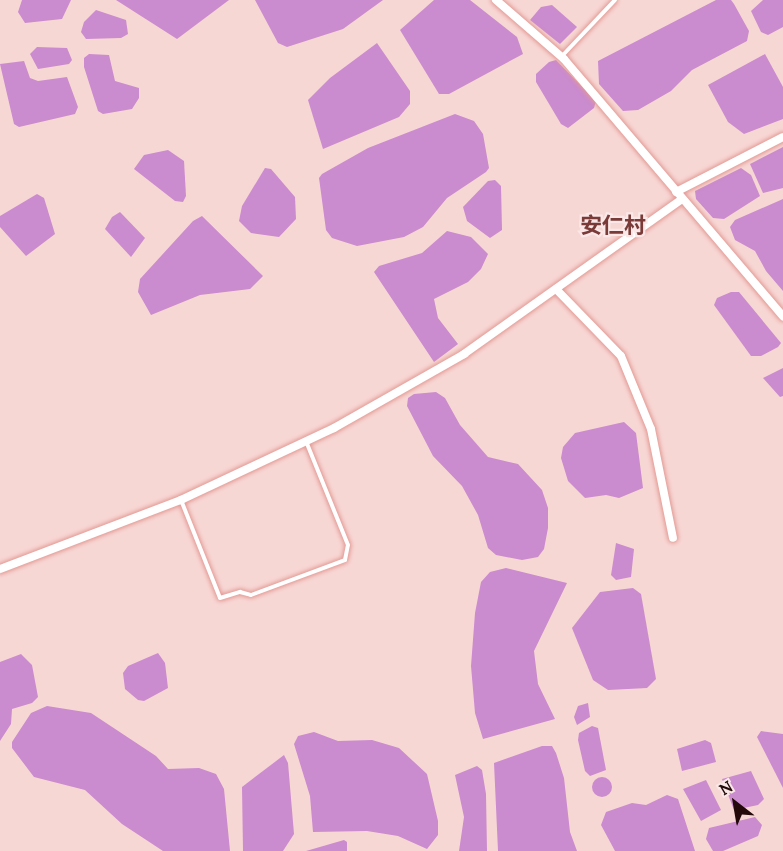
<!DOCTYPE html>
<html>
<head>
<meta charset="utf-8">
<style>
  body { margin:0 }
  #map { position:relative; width:783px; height:851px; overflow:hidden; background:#f7d7d4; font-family:Lora,"Noto Sans SC",serif }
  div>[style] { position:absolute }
  .water>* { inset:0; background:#ca8bcf }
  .round { border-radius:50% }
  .roads { filter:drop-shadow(0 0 2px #e39994) drop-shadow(0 0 2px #e39994) }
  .service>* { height:4px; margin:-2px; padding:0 2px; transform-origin:2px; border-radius:2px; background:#fff }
  .minor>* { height:8px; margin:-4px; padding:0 4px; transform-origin:4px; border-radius:4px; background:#fff }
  span { translate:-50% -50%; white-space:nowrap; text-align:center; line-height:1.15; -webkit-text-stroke:4.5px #f9e8e7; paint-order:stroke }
  .quarter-label { font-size:22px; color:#7a3a37; font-weight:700 }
  .north { position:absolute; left:705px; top:773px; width:60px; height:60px; -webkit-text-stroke:4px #f9e8e7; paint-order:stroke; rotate:329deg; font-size:16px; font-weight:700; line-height:24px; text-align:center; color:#230909 }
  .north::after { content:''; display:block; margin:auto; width:21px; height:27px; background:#230909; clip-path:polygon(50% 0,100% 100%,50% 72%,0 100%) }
</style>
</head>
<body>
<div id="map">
  <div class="water">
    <i style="clip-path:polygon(22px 0,71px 0,62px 19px,25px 23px,18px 12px)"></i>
    <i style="clip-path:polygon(116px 0,229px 0,177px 39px)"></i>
    <i style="clip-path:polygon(255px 0,383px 0,343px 29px,287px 47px,278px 43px)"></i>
    <i style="clip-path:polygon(434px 0,470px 0,517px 37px,523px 54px,449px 94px,439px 94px,400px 30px)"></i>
    <i style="clip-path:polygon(716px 0,731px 0,734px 4px,749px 31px,747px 41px,692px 70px,671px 91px,638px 110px,623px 111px,599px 84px,598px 61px)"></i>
    <i style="clip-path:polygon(763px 0,783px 0,783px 27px,768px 35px,761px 32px,751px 11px)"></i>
    <i style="clip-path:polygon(552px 5px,577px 27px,560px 44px,530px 20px,541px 7px)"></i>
    <i style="clip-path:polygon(96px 10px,126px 20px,128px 34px,121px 38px,86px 39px,81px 32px,84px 22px)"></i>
    <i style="clip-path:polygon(377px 43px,410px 91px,410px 104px,399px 117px,323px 149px,308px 100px,330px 78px)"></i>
    <i style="clip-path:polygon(37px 47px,67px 48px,72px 60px,69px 64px,38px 69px,30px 54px)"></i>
    <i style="clip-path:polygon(89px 54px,109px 55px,115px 81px,139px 88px,139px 98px,132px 109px,103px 114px,98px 111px,84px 67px,84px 58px)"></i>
    <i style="clip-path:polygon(765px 54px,783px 87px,783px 119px,744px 134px,728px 122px,708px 85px)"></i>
    <i style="clip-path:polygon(556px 60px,596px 101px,594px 108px,568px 128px,561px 124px,536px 82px,536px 74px,549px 62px)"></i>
    <i style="clip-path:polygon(24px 61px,30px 78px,38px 81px,67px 77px,78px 107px,75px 114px,19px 127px,14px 124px,0 64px)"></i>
    <i style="clip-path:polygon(455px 114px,474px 121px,483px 134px,489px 168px,486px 172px,447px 198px,423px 227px,404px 237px,357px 246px,332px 238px,326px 230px,319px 178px,322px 174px,368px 148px)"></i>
    <i style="clip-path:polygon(783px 147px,783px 188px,763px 193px,750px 164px)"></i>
    <i style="clip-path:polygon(168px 150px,184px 161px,186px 196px,183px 202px,175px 201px,134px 169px,144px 155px)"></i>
    <i style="clip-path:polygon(265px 168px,271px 169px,295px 197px,296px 219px,279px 237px,251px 233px,239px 221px,242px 206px)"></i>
    <i style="clip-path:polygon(741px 168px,751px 175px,760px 196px,724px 219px,713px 218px,696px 199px,695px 191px)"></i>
    <i style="clip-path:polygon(495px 180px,501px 186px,502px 230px,490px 238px,467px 221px,463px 207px,488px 181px)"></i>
    <i style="clip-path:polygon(37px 194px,44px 198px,55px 234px,26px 256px,0 227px,0 216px)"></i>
    <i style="clip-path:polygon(783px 199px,783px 291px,766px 271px,755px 251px,735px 240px,730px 227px,735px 220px)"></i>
    <i style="clip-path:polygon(120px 212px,145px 238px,131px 257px,105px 229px,112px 217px)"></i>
    <i style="clip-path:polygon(202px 216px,263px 276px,250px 289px,200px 295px,151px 315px,138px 292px,140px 279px,193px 221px)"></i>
    <i style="clip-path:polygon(447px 231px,471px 237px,488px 254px,481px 269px,468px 282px,434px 299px,438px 318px,458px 344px,434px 362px,374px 272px,379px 266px,422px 253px)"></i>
    <i style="clip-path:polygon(731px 292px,739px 292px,781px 343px,778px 347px,761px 356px,751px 356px,714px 305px,717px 298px)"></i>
    <i style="clip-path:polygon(783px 368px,783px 396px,780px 397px,763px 378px)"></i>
    <i style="clip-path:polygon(436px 392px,445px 398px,460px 425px,488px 457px,518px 464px,542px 490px,548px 508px,548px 528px,544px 549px,538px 557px,522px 560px,496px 555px,488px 548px,478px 515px,462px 486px,433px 456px,407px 406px,408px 398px,414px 394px)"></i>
    <i style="clip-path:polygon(624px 422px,636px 433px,643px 488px,619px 498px,606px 495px,585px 498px,568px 481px,561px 458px,563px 447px,575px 433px)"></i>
    <i style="clip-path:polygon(616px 543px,634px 549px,631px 577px,616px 580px,611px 575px)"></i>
    <i style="clip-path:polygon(506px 568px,567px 583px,534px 651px,538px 684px,555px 719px,483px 739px,475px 713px,471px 666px,475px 613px,481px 582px,490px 572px)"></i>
    <i style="clip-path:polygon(633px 588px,641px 594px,656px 679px,647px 688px,608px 690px,593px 680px,572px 628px,600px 592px)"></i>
    <i style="clip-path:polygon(158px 653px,165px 663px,168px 688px,144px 701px,138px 700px,125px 689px,123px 673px,128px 666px)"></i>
    <i style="clip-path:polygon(21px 654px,32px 665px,38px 697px,32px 703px,12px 709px,11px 724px,0 741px,0 662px)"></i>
    <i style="clip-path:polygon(588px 703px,590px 717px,577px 725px,574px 717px,578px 706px)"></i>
    <i style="clip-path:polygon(47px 706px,91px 713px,156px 756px,168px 769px,199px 768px,216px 774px,224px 789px,230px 851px,163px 851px,122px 824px,85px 790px,34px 777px,12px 748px,12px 742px,31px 713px)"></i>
    <i style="clip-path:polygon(592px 726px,598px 728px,606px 770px,590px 776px,585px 771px,578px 740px,579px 733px)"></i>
    <i style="clip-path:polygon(761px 731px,783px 734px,783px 788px,757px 737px)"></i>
    <i style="clip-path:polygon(314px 732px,338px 741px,372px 740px,399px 748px,427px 774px,438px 821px,438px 835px,427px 849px,398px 836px,367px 831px,313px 832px,310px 796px,294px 744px,298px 736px)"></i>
    <i style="clip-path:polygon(705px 740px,711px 743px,716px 762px,682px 771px,677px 749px)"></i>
    <i style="clip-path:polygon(542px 746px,552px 746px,556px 753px,564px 778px,570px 832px,577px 851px,498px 851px,494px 763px)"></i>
    <i style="clip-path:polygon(284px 755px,288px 763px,294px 834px,283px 851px,243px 851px,242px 787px)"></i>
    <i style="clip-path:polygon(477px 766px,482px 770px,486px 794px,487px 851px,459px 851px,464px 817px,455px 775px)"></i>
    <i style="clip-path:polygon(751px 771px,764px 799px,758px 805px,734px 810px,722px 779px)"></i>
    <i class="round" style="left:592px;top:777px;width:20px;height:20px"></i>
    <i style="clip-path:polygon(706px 780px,721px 810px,701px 821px,683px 789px)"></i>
    <i style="clip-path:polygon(667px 795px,678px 799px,695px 851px,615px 851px,601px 825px,606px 812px,632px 803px,646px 805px)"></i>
    <i style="clip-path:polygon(755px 817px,762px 825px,758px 836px,723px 851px,713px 851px,706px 839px,709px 828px)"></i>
    <i style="clip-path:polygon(344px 840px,347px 842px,347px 851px,306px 851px)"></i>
  </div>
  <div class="roads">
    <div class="service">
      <i style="left:562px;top:56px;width:77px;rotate:-46.6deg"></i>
      <i style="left:181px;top:500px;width:105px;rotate:68.3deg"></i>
      <i style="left:220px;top:598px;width:21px;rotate:-17deg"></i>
      <i style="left:240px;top:592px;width:11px;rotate:15deg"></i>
      <i style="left:251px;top:595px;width:100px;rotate:-20.4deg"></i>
      <i style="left:345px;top:560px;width:15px;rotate:-79deg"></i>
      <i style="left:348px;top:545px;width:112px;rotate:-112deg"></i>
    </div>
    <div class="minor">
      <i style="left:496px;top:0;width:90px;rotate:40.9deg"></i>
      <i style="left:564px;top:59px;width:338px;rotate:49.6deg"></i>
      <i style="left:676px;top:192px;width:120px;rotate:-27.2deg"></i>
      <i style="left:556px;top:289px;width:93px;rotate:45.9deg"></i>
      <i style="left:621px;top:356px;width:79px;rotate:67.7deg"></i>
      <i style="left:651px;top:429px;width:111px;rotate:78.6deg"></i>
      <i style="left:0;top:569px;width:194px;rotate:-20.9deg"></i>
      <i style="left:181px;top:500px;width:169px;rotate:-25.2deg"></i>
      <i style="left:334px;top:428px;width:150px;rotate:-29.6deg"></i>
      <i style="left:464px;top:354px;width:267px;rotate:-35.4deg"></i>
    </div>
  </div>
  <div class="quarter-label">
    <span style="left:613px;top:226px">安仁村</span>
  </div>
  <div class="north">N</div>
</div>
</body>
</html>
